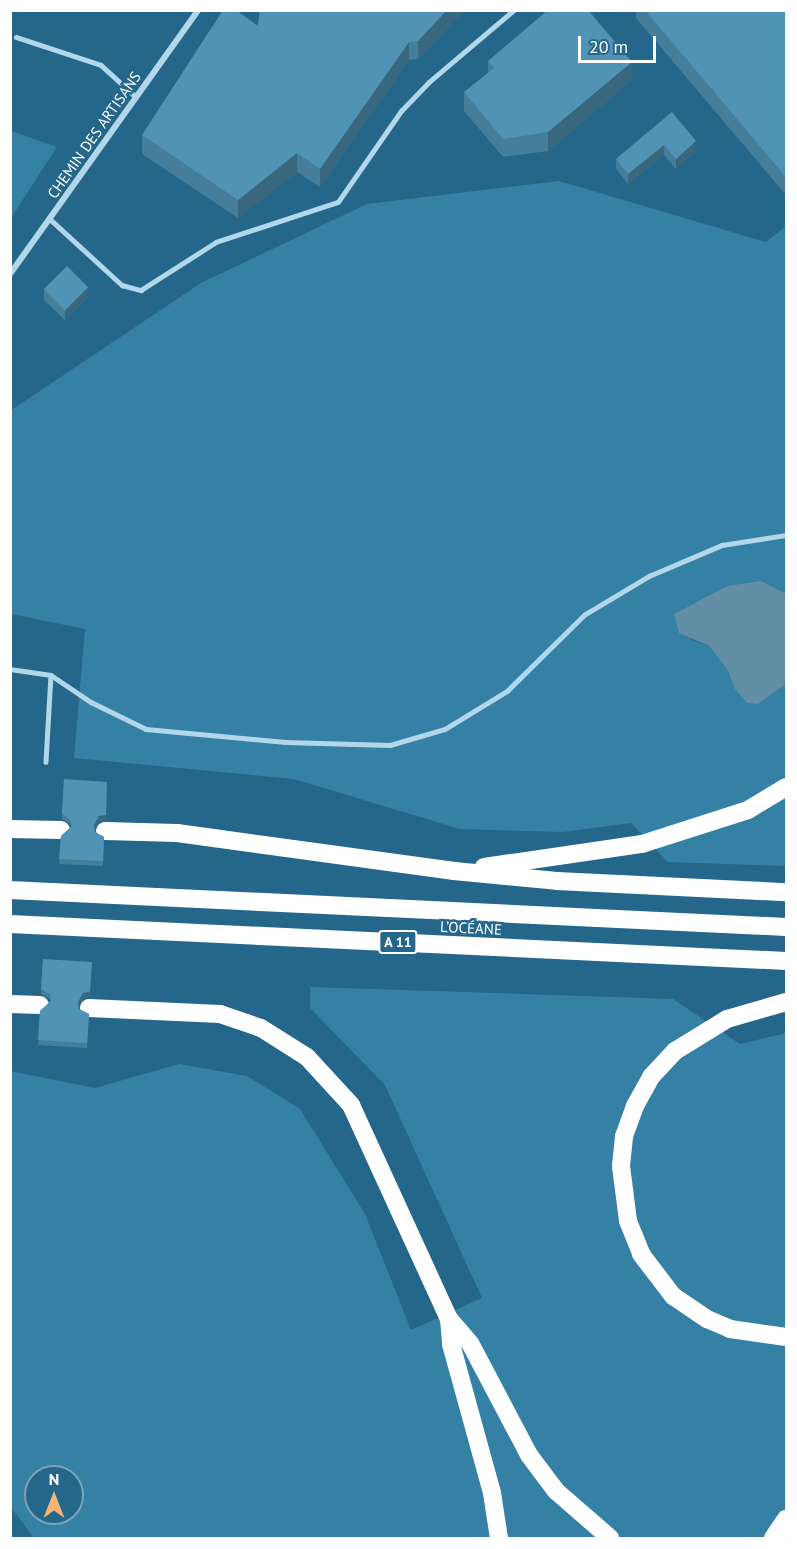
<!DOCTYPE html>
<html>
<head>
<meta charset="utf-8">
<style>
  body { margin:0 }
  #map { position:relative; width:797px; height:1549px; overflow:hidden; background:#24678b; font-family:"PT Sans",sans-serif }
  div>[style] { position:absolute }
  .green>* { inset:0; background:#3581a6 }
  .water>* { inset:0; background:#628ea6 }
  .service>* { height:4.5px; margin:-2.25px; padding:0 2.25px; transform-origin:2.25px; border-radius:2.25px; background:#b2d7ea }
  .minor>* { height:6px; margin:-3px; padding:0 3px; transform-origin:3px; border-radius:3px; background:#b2d7ea }
  .motorway>* { height:18px; margin:-9px; padding:0 9px; transform-origin:9px; border-radius:9px; background:#fff }
  .wall>* { inset:0; background:#457e9b }
  .shaded-wall>* { inset:0; background:#38677e }
  .building>* { inset:0; background:#5093b4; transform-origin:0 0 }
  span { translate:-50% -50%; white-space:nowrap; text-align:center; line-height:1.15; -webkit-text-stroke:5px #24678b; paint-order:stroke }
  .shield-label span { padding:2px 4px; background:#24678b; border:2px solid; border-radius:4px; -webkit-text-stroke-width:0 }
  .shield-label { font-size:14px; color:#fff; font-weight:700 }
  .street-label { font-size:15px; color:#fff }
  .frame { position:absolute; inset:0; border:12px solid #fff; pointer-events:none }
  .north { position:absolute; left:24px; top:1465px; width:60px; height:60px; box-sizing:border-box; background:#24678b; border:2px solid #7ca4b9; border-radius:50%; rotate:0deg; font-size:16px; font-weight:700; line-height:24px; text-align:center; color:#fff }
  .north::after { content:''; display:block; margin:auto; width:21px; height:27px; background:#f5b576; clip-path:polygon(50% 0,100% 100%,50% 72%,0 100%) }
  .scale { position:absolute; left:578px; top:36px; width:78px; height:27px; box-sizing:border-box; border:3px solid #fff; border-top:0; padding-left:8px; font-size:18px; line-height:21px; white-space:nowrap; color:#fff; -webkit-text-stroke:4px #24678b; paint-order:stroke }
</style>
</head>
<body>
<div id="map">
  <div class="green">
    <i style="clip-path:polygon(11px 131px,57px 147px,11px 218px,10px 131px)"></i>
    <i style="clip-path:polygon(559px 181px,766px 242px,786px 226px,786px 594px,727px 586px,674px 614px,692px 640px,709px 646px,727px 669px,735px 689px,758px 704px,786px 684px,786px 866px,668px 862px,631px 823px,563px 832px,460px 829px,294px 779px,74px 758px,85px 629px,11px 614px,10px 411px,201px 283px,367px 204px)"></i>
    <i style="clip-path:polygon(evenodd,310px 987px,673px 999px,740px 1044px,786px 1033px,786px 1538px,34px 1538px,10px 1506px,10px 1071px,95px 1088px,179px 1064px,247px 1076px,300px 1109px,365px 1214px,411px 1330px,482px 1298px,385px 1085px,310px 1008px,310px 987px,36px 1477px,72px 1477px,72px 1513px,36px 1513px,36px 1477px)"></i>
  </div>
  <div class="water">
    <i style="clip-path:polygon(761px 581px,786px 594px,786px 684px,758px 704px,747px 703px,735px 689px,727px 669px,709px 646px,679px 633px,674px 614px,727px 586px)"></i>
  </div>
  <div class="service">
    <i style="left:16px;top:37px;width:89px;rotate:18.2deg"></i>
    <i style="left:101px;top:65px;width:47px;rotate:42.4deg"></i>
    <i style="left:50px;top:219px;width:98px;rotate:42.5deg"></i>
    <i style="left:122px;top:285px;width:20px;rotate:15deg"></i>
    <i style="left:141px;top:290px;width:89px;rotate:-32.6deg"></i>
    <i style="left:216px;top:242px;width:128px;rotate:-18.2deg"></i>
    <i style="left:338px;top:202px;width:111px;rotate:-55.3deg"></i>
    <i style="left:401px;top:111px;width:40px;rotate:-46deg"></i>
    <i style="left:429px;top:82px;width:111px;rotate:-40.3deg"></i>
    <i style="left:10px;top:669px;width:41px;rotate:8.3deg"></i>
    <i style="left:51px;top:675px;width:87px;rotate:93.3deg"></i>
    <i style="left:51px;top:675px;width:48px;rotate:34deg"></i>
    <i style="left:91px;top:702px;width:61px;rotate:26.1deg"></i>
    <i style="left:146px;top:729px;width:140px;rotate:5.3deg"></i>
    <i style="left:285px;top:742px;width:105px;rotate:1.6deg"></i>
    <i style="left:390px;top:745px;width:57px;rotate:-16.2deg"></i>
    <i style="left:445px;top:729px;width:73px;rotate:-31.5deg"></i>
    <i style="left:507px;top:691px;width:108px;rotate:-44.6deg"></i>
    <i style="left:584px;top:615px;width:76px;rotate:-31deg"></i>
    <i style="left:649px;top:576px;width:79px;rotate:-23deg"></i>
    <i style="left:722px;top:545px;width:65px;rotate:-8.9deg"></i>
  </div>
  <div class="minor">
    <i style="left:10px;top:274px;width:324px;rotate:-54.5deg"></i>
  </div>
  <div class="motorway">
    <i style="left:10px;top:829px;width:51px;rotate:1.1deg"></i>
    <i style="left:105px;top:831px;width:72px;rotate:1.6deg"></i>
    <i style="left:177px;top:833px;width:280px;rotate:7.8deg"></i>
    <i style="left:454px;top:871px;width:103px;rotate:5.5deg"></i>
    <i style="left:557px;top:881px;width:229px;rotate:2.8deg"></i>
    <i style="left:484px;top:867px;width:160px;rotate:-8.3deg"></i>
    <i style="left:642px;top:844px;width:111px;rotate:-17.8deg"></i>
    <i style="left:748px;top:810px;width:44px;rotate:-31.2deg"></i>
    <i style="left:10px;top:890px;width:777px;rotate:2.73deg"></i>
    <i style="left:10px;top:924px;width:777px;rotate:2.73deg"></i>
    <i style="left:786px;top:1002px;width:61px;rotate:163.9deg"></i>
    <i style="left:727px;top:1019px;width:61px;rotate:148.4deg"></i>
    <i style="left:675px;top:1051px;width:35px;rotate:133deg"></i>
    <i style="left:651px;top:1077px;width:33px;rotate:119deg"></i>
    <i style="left:635px;top:1106px;width:33px;rotate:110deg"></i>
    <i style="left:624px;top:1137px;width:29px;rotate:96deg"></i>
    <i style="left:621px;top:1166px;width:55px;rotate:82.7deg"></i>
    <i style="left:628px;top:1221px;width:35px;rotate:68deg"></i>
    <i style="left:641px;top:1254px;width:53px;rotate:52.7deg"></i>
    <i style="left:673px;top:1296px;width:41px;rotate:34.1deg"></i>
    <i style="left:707px;top:1319px;width:25px;rotate:23deg"></i>
    <i style="left:730px;top:1329px;width:57px;rotate:8.1deg"></i>
    <i style="left:10px;top:1004px;width:30px;rotate:2deg"></i>
    <i style="left:89px;top:1008px;width:131px;rotate:2.6deg"></i>
    <i style="left:220px;top:1014px;width:43px;rotate:18.9deg"></i>
    <i style="left:261px;top:1028px;width:54px;rotate:32.2deg"></i>
    <i style="left:307px;top:1057px;width:65px;rotate:47.5deg"></i>
    <i style="left:351px;top:1105px;width:235px;rotate:65.4deg"></i>
    <i style="left:449px;top:1319px;width:32px;rotate:49deg"></i>
    <i style="left:470px;top:1343px;width:127px;rotate:62.2deg"></i>
    <i style="left:529px;top:1455px;width:45px;rotate:53.1deg"></i>
    <i style="left:556px;top:1491px;width:72px;rotate:41deg"></i>
    <i style="left:449px;top:1319px;width:25px;rotate:85deg"></i>
    <i style="left:451px;top:1344px;width:155px;rotate:74.6deg"></i>
    <i style="left:492px;top:1493px;width:46px;rotate:81.2deg"></i>
    <i style="left:773px;top:1538px;width:23px;rotate:-56deg"></i>
  </div>
  <div class="wall">
    <i style="clip-path:polygon(260px 10px,465px 10px,418px 59px,409px 60px,320px 187px,297px 172px,238px 218px,142px 154px,142px 135px,258px 26px)"></i>
    <i style="clip-path:polygon(636px 10px,786px 10px,786px 195px,636px 18px)"></i>
    <i style="clip-path:polygon(488px 61px,632px 80px,548px 151px,503px 157px,464px 111px,464px 92px,488px 73px)"></i>
    <i style="clip-path:polygon(672px 112px,696px 151px,676px 169px,664px 155px,628px 184px,616px 169px,616px 159px)"></i>
    <i style="clip-path:polygon(44px 290px,88px 297px,65px 320px,44px 300px)"></i>
    <i style="clip-path:polygon(64px 779px,106px 820px,99px 821px,95px 829px,95px 832px,104px 837px,103px 866px,59px 864px,61px 836px,71px 827px,70px 824px,62px 819px)"></i>
    <i style="clip-path:polygon(43px 959px,90px 997px,83px 998px,79px 1006px,79px 1009px,89px 1014px,87px 1048px,38px 1045px,40px 1011px,50px 1002px,50px 999px,41px 994px)"></i>
  </div>
  <div class="shaded-wall">
    <i style="clip-path:polygon(447px 10px,465px 10px,418px 59px,418px 41px)"></i>
    <i style="clip-path:polygon(409px 42px,409px 60px,320px 187px,320px 169px)"></i>
    <i style="clip-path:polygon(632px 62px,632px 80px,548px 151px,548px 132px)"></i>
    <i style="clip-path:polygon(696px 141px,696px 151px,676px 169px,676px 159px)"></i>
    <i style="clip-path:polygon(664px 145px,664px 155px,628px 184px,628px 174px)"></i>
    <i style="clip-path:polygon(297px 153px,297px 172px,238px 218px,238px 200px)"></i>
    <i style="clip-path:polygon(88px 287px,88px 297px,65px 320px,65px 310px)"></i>
    <i style="clip-path:polygon(107px 782px,106px 820px,99px 821px,94px 830px,94px 825px)"></i>
    <i style="clip-path:polygon(92px 962px,90px 997px,83px 998px,78px 1007px,78px 1002px)"></i>
  </div>
  <div class="building">
    <i style="clip-path:polygon(223px 10px,236px 10px,258px 26px,260px 10px,447px 10px,418px 41px,409px 42px,320px 169px,297px 153px,238px 200px,142px 135px)"></i>
    <i style="clip-path:polygon(548px 10px,588px 10px,632px 62px,548px 132px,503px 139px,464px 92px,494px 68px,488px 61px)"></i>
    <i style="clip-path:polygon(645px 10px,786px 10px,786px 177px)"></i>
    <i style="clip-path:polygon(672px 112px,696px 141px,676px 159px,664px 145px,628px 174px,616px 159px)"></i>
    <i style="left:67px;top:266px;width:30px;height:33px;rotate:45deg"></i>
    <i style="clip-path:polygon(10px 684px,12px 684px,10px 736px)"></i>
    <i style="clip-path:polygon(64px 779px,107px 782px,106px 815px,99px 816px,94px 825px,95px 832px,104px 837px,103px 861px,59px 859px,61px 836px,72px 826px,70px 819px,62px 814px)"></i>
    <i style="clip-path:polygon(43px 959px,92px 962px,90px 992px,83px 993px,78px 1002px,79px 1009px,89px 1014px,87px 1043px,38px 1040px,40px 1011px,51px 1001px,50px 994px,41px 989px)"></i>
  </div>
  <div class="shield-label">
    <span style="left:398px;top:942px">A 11</span>
  </div>
  <div class="street-label">
    <span style="left:94px;top:135px;rotate:-55deg">CHEMIN DES ARTISANS</span>
    <span style="left:471px;top:928px;rotate:3deg">L’OCÉANE</span>
  </div>
  <div class="frame"></div>
  <div class="north">N</div>
  <div class="scale">20 m</div>
</div>
</body>
</html>
